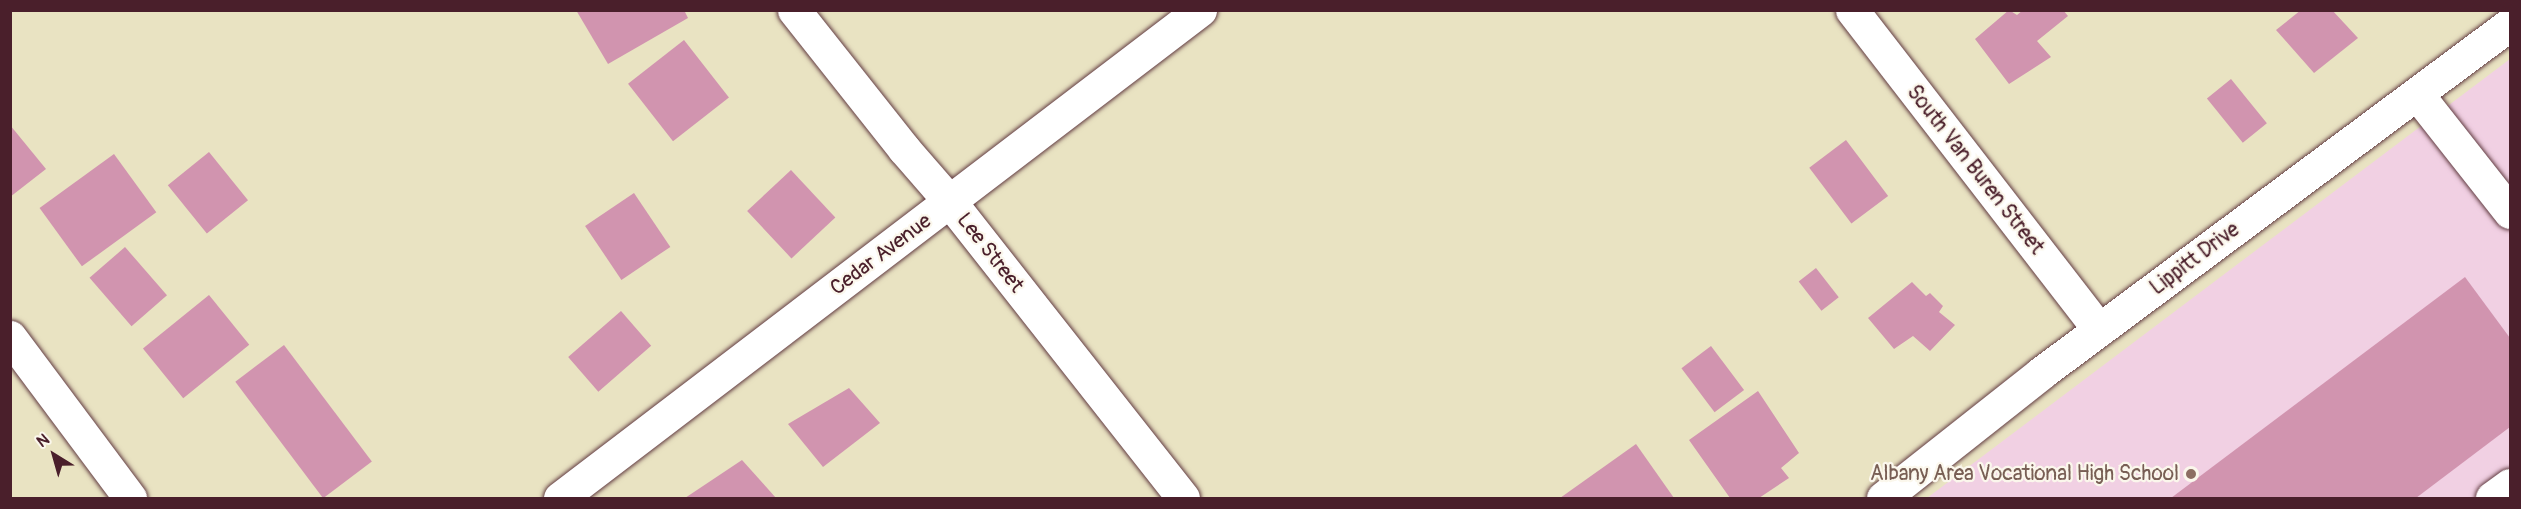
<!DOCTYPE html>
<html>
<head>
<meta charset="utf-8">
<style>
  body { margin:0 }
  #map { position:relative; width:2521px; height:509px; overflow:hidden; background:#e9e3c2; font-family:Pangolin,sans-serif }
  div>[style] { position:absolute }
  .built>* { inset:0; background:#f1d0e3 }
  .building>* { inset:0; background:#d194af; transform-origin:0 0 }
  .roads { filter:drop-shadow(0 0 2px #623c42) drop-shadow(0 0 2px #623c42) }
  .minor>* { height:33px; margin:-16.5px; padding:0 16.5px; transform-origin:16.5px; border-radius:16.5px; background:#fff }
  .dots>* { width:16px; height:16px; translate:-50% -50%; box-sizing:border-box; border:3px solid #fbf7ec; border-radius:50% }
  span { translate:-50% -50%; white-space:nowrap; text-align:center; line-height:1.15; -webkit-text-stroke:4.5px #fbf7ec; paint-order:stroke }
  .street-label { font-size:21px; color:#4a1f2b }
  .education-label { font-size:21px; color:#785e54 }
  .right { translate:-100% -50%; text-align:right }
  .frame { position:absolute; inset:0; border:12px solid #4a1f2b; pointer-events:none }
  .north { position:absolute; left:24px; top:425px; width:60px; height:60px; -webkit-text-stroke:4px #fbf7ec; paint-order:stroke; rotate:323deg; font-size:16px; font-weight:700; line-height:24px; text-align:center; color:#4a1f2b }
  .north::after { content:''; display:block; margin:auto; width:21px; height:27px; background:#4a1f2b; clip-path:polygon(50% 0,100% 100%,50% 72%,0 100%) }
</style>
</head>
<body>
<div id="map">
  <div class="built">
    <i style="clip-path:polygon(2510px 59px,2510px 498px,1927px 498px)"></i>
  </div>
  <div class="building">
    <i style="clip-path:polygon(576px 10px,684px 10px,688px 18px,608px 64px)"></i>
    <i style="clip-path:polygon(2009px 10px,2017px 15px,2023px 10px,2063px 10px,2068px 16px,2037px 41px,2051px 57px,2009px 84px,1975px 39px)"></i>
    <i style="clip-path:polygon(2301px 10px,2332px 10px,2358px 38px,2314px 73px,2276px 30px)"></i>
    <i style="left:684px;top:40px;width:73px;height:71px;rotate:52deg"></i>
    <i style="left:2231px;top:79px;width:57px;height:31px;rotate:51deg"></i>
    <i style="clip-path:polygon(10px 125px,46px 169px,10px 197px)"></i>
    <i style="left:1846px;top:140px;width:70px;height:46px;rotate:53deg"></i>
    <i style="left:209px;top:152px;width:62px;height:53px;rotate:51deg"></i>
    <i style="left:114px;top:154px;width:72px;height:92px;rotate:54deg"></i>
    <i style="left:791px;top:170px;width:65px;height:60px;rotate:47deg"></i>
    <i style="left:634px;top:193px;width:65px;height:59px;rotate:56deg"></i>
    <i style="left:125px;top:247px;width:64px;height:47px;rotate:49deg"></i>
    <i style="left:1816px;top:268px;width:37px;height:22px;rotate:52deg"></i>
    <i style="clip-path:polygon(2465px 277px,2510px 338px,2510px 427px,2416px 498px,2171px 498px)"></i>
    <i style="clip-path:polygon(1912px 282px,1926px 296px,1930px 293px,1943px 306px,1939px 312px,1955px 325px,1930px 351px,1913px 336px,1894px 349px,1868px 318px)"></i>
    <i style="left:209px;top:295px;width:64px;height:85px;rotate:51deg"></i>
    <i style="left:621px;top:311px;width:46px;height:70px;rotate:49deg"></i>
    <i style="left:284px;top:345px;width:146px;height:61px;rotate:53deg"></i>
    <i style="left:1711px;top:346px;width:55px;height:37px;rotate:53deg"></i>
    <i style="clip-path:polygon(849px 388px,880px 423px,823px 467px,788px 424px)"></i>
    <i style="clip-path:polygon(1758px 391px,1799px 453px,1781px 468px,1789px 478px,1759px 498px,1730px 498px,1689px 440px)"></i>
    <i style="clip-path:polygon(1636px 444px,1674px 498px,1560px 498px)"></i>
    <i style="clip-path:polygon(742px 460px,776px 498px,685px 498px)"></i>
  </div>
  <div class="roads">
    <div class="minor">
      <i style="left:794px;top:10px;width:177px;rotate:51.6deg"></i>
      <i style="left:904px;top:149px;width:72px;rotate:49deg"></i>
      <i style="left:951px;top:203px;width:375px;rotate:51.8deg"></i>
      <i style="left:1852px;top:10px;width:404px;rotate:52.3deg"></i>
      <i style="left:2417px;top:94px;width:150px;rotate:51.8deg"></i>
      <i style="left:10px;top:337px;width:201px;rotate:53.3deg"></i>
      <i style="left:560px;top:498px;width:805px;rotate:-37.33deg"></i>
      <i style="left:1883px;top:498px;width:201px;rotate:-38.3deg"></i>
      <i style="left:2041px;top:373px;width:585px;rotate:-36.65deg"></i>
      <i style="left:2492px;top:498px;width:22px;rotate:-36deg"></i>
    </div>
  </div>
  <div class="dots">
    <i style="left:2191px;top:474px;background:#8d6e63"></i>
  </div>
  <div class="street-label">
    <span style="left:1975px;top:170px;rotate:52deg">South Van Buren Street</span>
    <span style="left:990px;top:253px;rotate:52deg">Lee Street</span>
    <span style="left:881px;top:255px;rotate:-37deg">Cedar Avenue</span>
    <span style="left:2195px;top:259px;rotate:-37deg">Lippitt Drive</span>
  </div>
  <div class="education-label">
    <span class="right" style="left:2179px;top:474px">Albany Area Vocational High School</span>
  </div>
  <div class="frame"></div>
  <div class="north">N</div>
</div>
</body>
</html>
